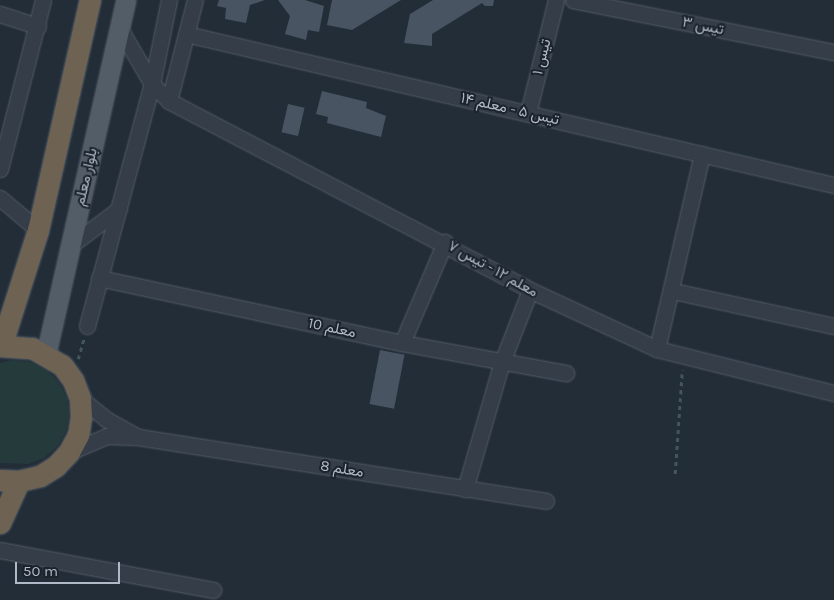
<!DOCTYPE html>
<html>
<head>
<meta charset="utf-8">
<style>
  body { margin:0 }
  #map { position:relative; width:834px; height:600px; overflow:hidden; background:#222d38; font-family:Karla,Vazirmatn,sans-serif }
  div>[style] { position:absolute }
  .green>* { inset:0; background:#253a3a }
  .building>* { inset:0; background:#485462; transform-origin:0 0 }
  .path>* { height:2.5px; margin-top:-1.25px; transform-origin:0; background:repeating-linear-gradient(90deg,#435758 0 4px,transparent 0 8px) }
  .roads { filter:drop-shadow(0 0 1px #535c66) drop-shadow(0 0 1px #535c66) }
  .minor>* { height:15px; margin:-7.5px; padding:0 7.5px; transform-origin:7.5px; border-radius:7.5px; background:#353e48 }
  .major>* { height:19px; margin:-9.5px; padding:0 9.5px; transform-origin:9.5px; border-radius:9.5px; background:#535d68 }
  .highway>* { height:21px; margin:-10.5px; padding:0 10.5px; transform-origin:10.5px; border-radius:10.5px; background:#6e6253 }
  span { translate:-50% -50%; white-space:nowrap; text-align:center; line-height:1.15; -webkit-text-stroke:4px #1b232d; paint-order:stroke }
  .street-label { font-size:15px; color:#b0b9c5 }
  .scale { position:absolute; left:15px; top:562px; width:105px; height:22px; box-sizing:border-box; border:2px solid #b0b9c5; border-top:0; padding-left:6px; font-size:15px; line-height:18px; white-space:nowrap; color:#b0b9c5; -webkit-text-stroke:4px #1b232d; paint-order:stroke }
</style>
</head>
<body>
<div id="map">
  <div class="green">
    <i style="clip-path:polygon(12px 360px,30px 362px,46px 370px,59px 382px,67px 398px,69px 415px,66px 432px,57px 447px,44px 458px,28px 464px,0 463px,0 363px)"></i>
  </div>
  <div class="building">
    <i style="clip-path:polygon(219px 0,265px 0,250px 5px,246px 23px,225px 19px,226px 8px,217px 6px)"></i>
    <i style="clip-path:polygon(278px 0,305px 0,324px 6px,319px 32px,308px 30px,306px 40px,285px 34px,290px 16px)"></i>
    <i style="clip-path:polygon(332px 0,401px 0,352px 30px,327px 25px)"></i>
    <i style="clip-path:polygon(433px 0,494px 0,493px 6px,485px 6px,482px 3px,432px 34px,432px 46px,404px 43px,410px 14px)"></i>
    <i style="clip-path:polygon(322px 91px,367px 102px,366px 108px,386px 116px,381px 137px,327px 123px,328px 117px,316px 114px)"></i>
    <i style="left:288px;top:104px;width:17px;height:29px;rotate:13deg"></i>
    <i style="left:380px;top:350px;width:25px;height:55px;rotate:11deg"></i>
  </div>
  <div class="path">
    <i style="left:78px;top:359px;width:22px;rotate:-74deg"></i>
    <i style="left:675px;top:474px;width:104px;rotate:-86.1deg"></i>
  </div>
  <div class="roads">
    <div class="minor">
      <i style="left:573px;top:0;width:266px;rotate:11.3deg"></i>
      <i style="left:0;top:14px;width:40px;rotate:18deg"></i>
      <i style="left:120px;top:29px;width:64px;rotate:59.8deg"></i>
      <i style="left:152px;top:84px;width:24px;rotate:45deg"></i>
      <i style="left:169px;top:101px;width:407px;rotate:27.6deg"></i>
      <i style="left:530px;top:290px;width:140px;rotate:24.9deg"></i>
      <i style="left:657px;top:349px;width:182px;rotate:14deg"></i>
      <i style="left:186px;top:34px;width:665px;rotate:13.12deg"></i>
      <i style="left:169px;top:101px;width:104px;rotate:-75.6deg"></i>
      <i style="left:528px;top:113px;width:116px;rotate:-76.1deg"></i>
      <i style="left:0;top:169px;width:174px;rotate:-75.7deg"></i>
      <i style="left:0;top:198px;width:50px;rotate:40.1deg"></i>
      <i style="left:71px;top:245px;width:60px;rotate:-36.9deg"></i>
      <i style="left:99px;top:278px;width:310px;rotate:12.1deg"></i>
      <i style="left:402px;top:343px;width:167px;rotate:10.4deg"></i>
      <i style="left:673px;top:291px;width:165px;rotate:12.3deg"></i>
      <i style="left:87px;top:326px;width:251px;rotate:-75deg"></i>
      <i style="left:152px;top:84px;width:86px;rotate:-78.6deg"></i>
      <i style="left:402px;top:343px;width:110px;rotate:-66.9deg"></i>
      <i style="left:657px;top:349px;width:200px;rotate:-77deg"></i>
      <i style="left:138px;top:437px;width:413px;rotate:8.9deg"></i>
      <i style="left:69px;top:452px;width:41px;rotate:-22.8deg"></i>
      <i style="left:107px;top:436px;width:31px;rotate:2deg"></i>
      <i style="left:138px;top:437px;width:37px;rotate:-151deg"></i>
      <i style="left:106px;top:419px;width:33px;rotate:-141deg"></i>
      <i style="left:465px;top:489px;width:132px;rotate:-73.8deg"></i>
      <i style="left:502px;top:362px;width:77px;rotate:-68.7deg"></i>
      <i style="left:0;top:550px;width:217px;rotate:10.6deg"></i>
    </div>
    <div class="major">
      <i style="left:46px;top:354px;width:363px;rotate:-77.3deg"></i>
    </div>
    <div class="highway">
      <i style="left:0;top:346px;width:32px;rotate:4deg"></i>
      <i style="left:32px;top:348px;width:34px;rotate:30deg"></i>
      <i style="left:62px;top:365px;width:19px;rotate:54deg"></i>
      <i style="left:73px;top:380px;width:19px;rotate:69deg"></i>
      <i style="left:80px;top:398px;width:19px;rotate:87deg"></i>
      <i style="left:81px;top:417px;width:18px;rotate:99deg"></i>
      <i style="left:78px;top:435px;width:19px;rotate:118deg"></i>
      <i style="left:69px;top:452px;width:19px;rotate:133deg"></i>
      <i style="left:56px;top:466px;width:19px;rotate:148deg"></i>
      <i style="left:40px;top:476px;width:22px;rotate:167deg"></i>
      <i style="left:19px;top:481px;width:19px;rotate:-177deg"></i>
      <i style="left:1px;top:346px;width:122px;rotate:-72.3deg"></i>
      <i style="left:38px;top:230px;width:236px;rotate:-77.3deg"></i>
      <i style="left:0;top:523px;width:46px;rotate:-65.7deg"></i>
    </div>
  </div>
  <div class="street-label">
    <span style="left:703px;top:26px;rotate:11deg">تیس ۳</span>
    <span style="left:542px;top:57px;rotate:-76deg">تیس ۱</span>
    <span style="left:510px;top:109px;rotate:13deg">تیس ۵ - معلم ۱۴</span>
    <span style="left:86px;top:177px;rotate:-77deg">بلوار معلم</span>
    <span style="left:493px;top:269px;rotate:29deg">معلم ۱۲ - تیس ۷</span>
    <span style="left:332px;top:328px;rotate:12deg">معلم 10</span>
    <span style="left:342px;top:469px;rotate:9deg">معلم 8</span>
  </div>
  <div class="scale">50 m</div>
</div>
</body>
</html>
